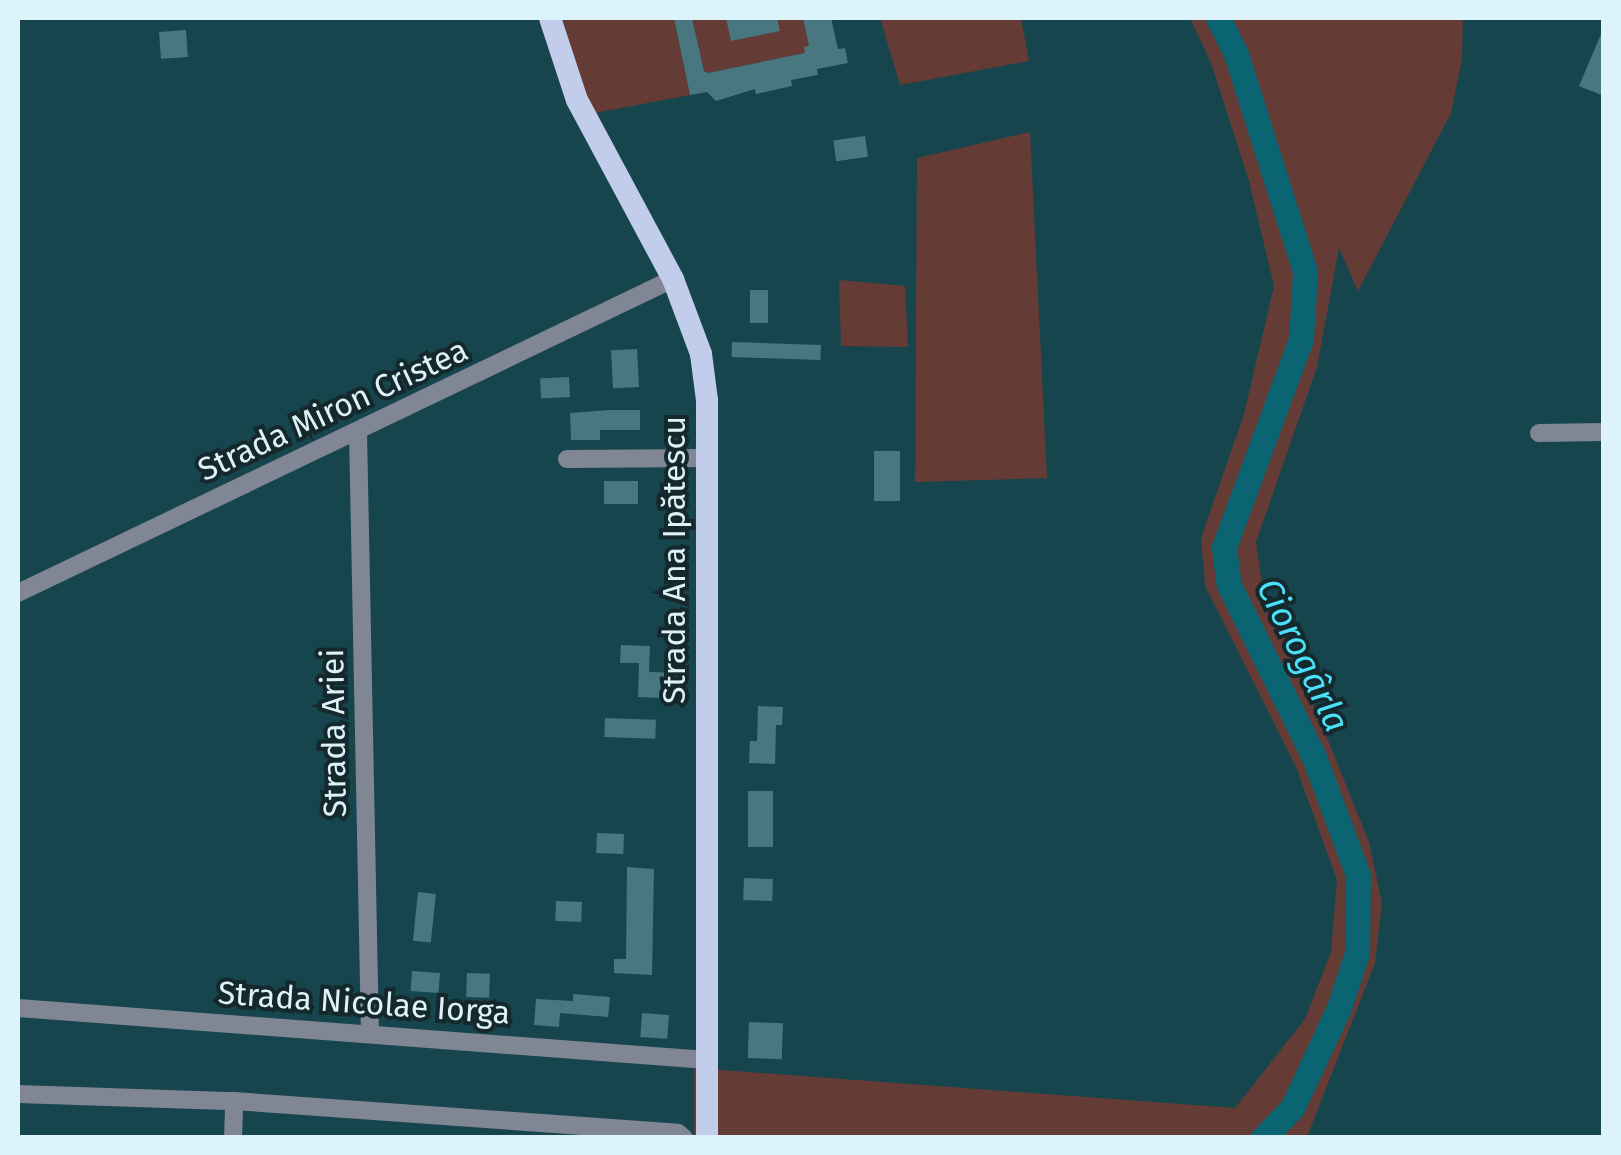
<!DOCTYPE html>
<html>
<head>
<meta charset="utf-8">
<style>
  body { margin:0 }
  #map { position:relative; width:1621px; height:1155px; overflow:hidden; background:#16454d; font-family:"Fira Sans",sans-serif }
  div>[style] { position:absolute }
  .green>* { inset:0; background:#653c35 }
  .river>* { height:25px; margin:-12.5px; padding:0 12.5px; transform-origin:12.5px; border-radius:12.5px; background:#0b6471 }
  .building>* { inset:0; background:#49777f; transform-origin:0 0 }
  .minor>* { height:18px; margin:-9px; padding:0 9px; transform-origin:9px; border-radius:9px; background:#818695 }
  .major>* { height:22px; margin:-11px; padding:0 11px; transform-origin:11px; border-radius:11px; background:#c2cdeb }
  span { translate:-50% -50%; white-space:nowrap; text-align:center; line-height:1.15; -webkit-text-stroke:8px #15282c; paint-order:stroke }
  .street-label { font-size:32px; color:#dcf4f9 }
  .water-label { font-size:35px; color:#4ae0f7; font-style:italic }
  .frame { position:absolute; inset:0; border:20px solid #dcf4f9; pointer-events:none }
</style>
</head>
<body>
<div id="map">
  <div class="green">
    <i style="clip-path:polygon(562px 18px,674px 18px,690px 95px,595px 113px,574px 70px)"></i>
    <i style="clip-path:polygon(692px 18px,803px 18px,809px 46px,805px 53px,708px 73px,704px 71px)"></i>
    <i style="clip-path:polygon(880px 18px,1021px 18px,1029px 61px,900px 85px)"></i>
    <i style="clip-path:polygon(1190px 18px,1463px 18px,1462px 59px,1451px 113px,1358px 291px,1339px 248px,1317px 367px,1256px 542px,1264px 598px,1292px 651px,1369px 842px,1382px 903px,1375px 963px,1307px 1137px,694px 1137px,694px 1068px,1235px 1108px,1305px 1019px,1331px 952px,1337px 880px,1296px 767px,1205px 586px,1201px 538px,1244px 414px,1274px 286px,1249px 181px,1211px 63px)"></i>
    <i style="clip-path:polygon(1030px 132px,1047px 478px,915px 482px,917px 158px)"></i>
    <i style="clip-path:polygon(839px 280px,905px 286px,908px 347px,841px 346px)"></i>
  </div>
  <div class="river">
    <i style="left:1218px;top:18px;width:40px;rotate:63.4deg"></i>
    <i style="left:1236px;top:54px;width:229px;rotate:72.4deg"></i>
    <i style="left:1305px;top:272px;width:67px;rotate:93.4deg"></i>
    <i style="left:1301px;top:339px;width:222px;rotate:110.3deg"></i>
    <i style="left:1224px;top:547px;width:38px;rotate:83deg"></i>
    <i style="left:1229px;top:585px;width:192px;rotate:63.7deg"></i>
    <i style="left:1314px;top:757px;width:126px;rotate:69.6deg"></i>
    <i style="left:1358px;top:875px;width:78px;rotate:90.7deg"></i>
    <i style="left:1357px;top:953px;width:60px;rotate:108.4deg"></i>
    <i style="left:1338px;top:1010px;width:108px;rotate:115.1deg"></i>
    <i style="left:1292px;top:1108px;width:42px;rotate:134deg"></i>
  </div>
  <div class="building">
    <i style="clip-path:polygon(674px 18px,692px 18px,704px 71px,708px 73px,805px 53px,804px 47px,809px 46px,803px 18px,831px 18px,838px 49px,845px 48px,848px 63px,817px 69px,818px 75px,791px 80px,792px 86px,756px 94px,755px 89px,716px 101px,707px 92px,690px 95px)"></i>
    <i style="clip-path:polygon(726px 18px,777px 18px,780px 31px,731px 41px)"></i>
    <i style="clip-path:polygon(1604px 27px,1604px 96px,1579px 86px)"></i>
    <i style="left:186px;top:30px;width:27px;height:27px;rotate:86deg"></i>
    <i style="left:865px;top:136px;width:21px;height:32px;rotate:82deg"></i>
    <i style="left:750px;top:290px;width:18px;height:33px"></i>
    <i style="left:732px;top:342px;width:89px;height:15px;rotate:2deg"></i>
    <i style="left:637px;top:349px;width:38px;height:26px;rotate:87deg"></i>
    <i style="left:569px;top:377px;width:20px;height:29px;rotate:87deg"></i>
    <i style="clip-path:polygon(609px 410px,640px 410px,640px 430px,600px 430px,600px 440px,571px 440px,570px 413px)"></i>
    <i style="left:874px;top:451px;width:26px;height:50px"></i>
    <i style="left:604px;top:481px;width:34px;height:23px"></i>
    <i style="clip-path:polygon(621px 645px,650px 646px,649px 672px,683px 673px,682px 699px,638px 697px,639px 663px,620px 663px)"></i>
    <i style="clip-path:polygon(758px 706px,783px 707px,782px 725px,776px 725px,775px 764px,749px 763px,750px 741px,757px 741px)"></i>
    <i style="left:605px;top:718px;width:51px;height:19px;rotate:2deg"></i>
    <i style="left:748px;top:791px;width:25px;height:56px"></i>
    <i style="left:597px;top:833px;width:27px;height:20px;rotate:2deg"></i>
    <i style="clip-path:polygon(627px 867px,654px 869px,652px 975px,614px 973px,614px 959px,626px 959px)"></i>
    <i style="left:744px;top:878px;width:29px;height:22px;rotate:2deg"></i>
    <i style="left:418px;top:892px;width:18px;height:49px;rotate:6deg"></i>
    <i style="left:556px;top:901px;width:26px;height:20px;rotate:2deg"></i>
    <i style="left:412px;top:971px;width:28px;height:20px;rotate:4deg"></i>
    <i style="left:467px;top:973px;width:23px;height:24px;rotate:2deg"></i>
    <i style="clip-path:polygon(573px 994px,610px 997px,608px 1017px,560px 1013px,559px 1027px,534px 1025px,536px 999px,573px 1001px)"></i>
    <i style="left:642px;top:1013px;width:27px;height:24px;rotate:4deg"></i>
    <i style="left:749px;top:1022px;width:34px;height:36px;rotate:2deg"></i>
  </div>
  <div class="minor">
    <i style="left:358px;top:432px;width:601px;rotate:88.86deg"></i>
    <i style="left:1539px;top:433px;width:65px;rotate:-0.9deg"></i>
    <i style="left:567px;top:459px;width:140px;rotate:-0.4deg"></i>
    <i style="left:18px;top:593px;width:726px;rotate:-25.61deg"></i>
    <i style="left:18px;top:1008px;width:691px;rotate:4.32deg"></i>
    <i style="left:18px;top:1094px;width:216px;rotate:1.9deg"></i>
    <i style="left:234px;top:1101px;width:445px;rotate:4.1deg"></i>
    <i style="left:678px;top:1133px;width:8px;rotate:40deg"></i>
    <i style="left:233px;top:1138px;width:37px;rotate:-88deg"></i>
  </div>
  <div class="major">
    <i style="left:550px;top:18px;width:86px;rotate:71.8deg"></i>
    <i style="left:577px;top:100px;width:203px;rotate:61.8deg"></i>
    <i style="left:673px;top:279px;width:80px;rotate:69.5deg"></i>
    <i style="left:701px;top:354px;width:46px;rotate:82.6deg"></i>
    <i style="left:707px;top:400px;width:738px;rotate:90deg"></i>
  </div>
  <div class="street-label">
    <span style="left:333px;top:410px;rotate:-25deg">Strada Miron Cristea</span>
    <span style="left:674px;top:560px;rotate:-90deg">Strada Ana Ipătescu</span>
    <span style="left:334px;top:733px;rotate:-91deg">Strada Ariei</span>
    <span style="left:364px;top:1003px;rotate:4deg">Strada Nicolae Iorga</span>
  </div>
  <div class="water-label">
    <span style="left:1303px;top:655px;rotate:64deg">Ciorogârla</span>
  </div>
  <div class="frame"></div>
</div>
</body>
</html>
